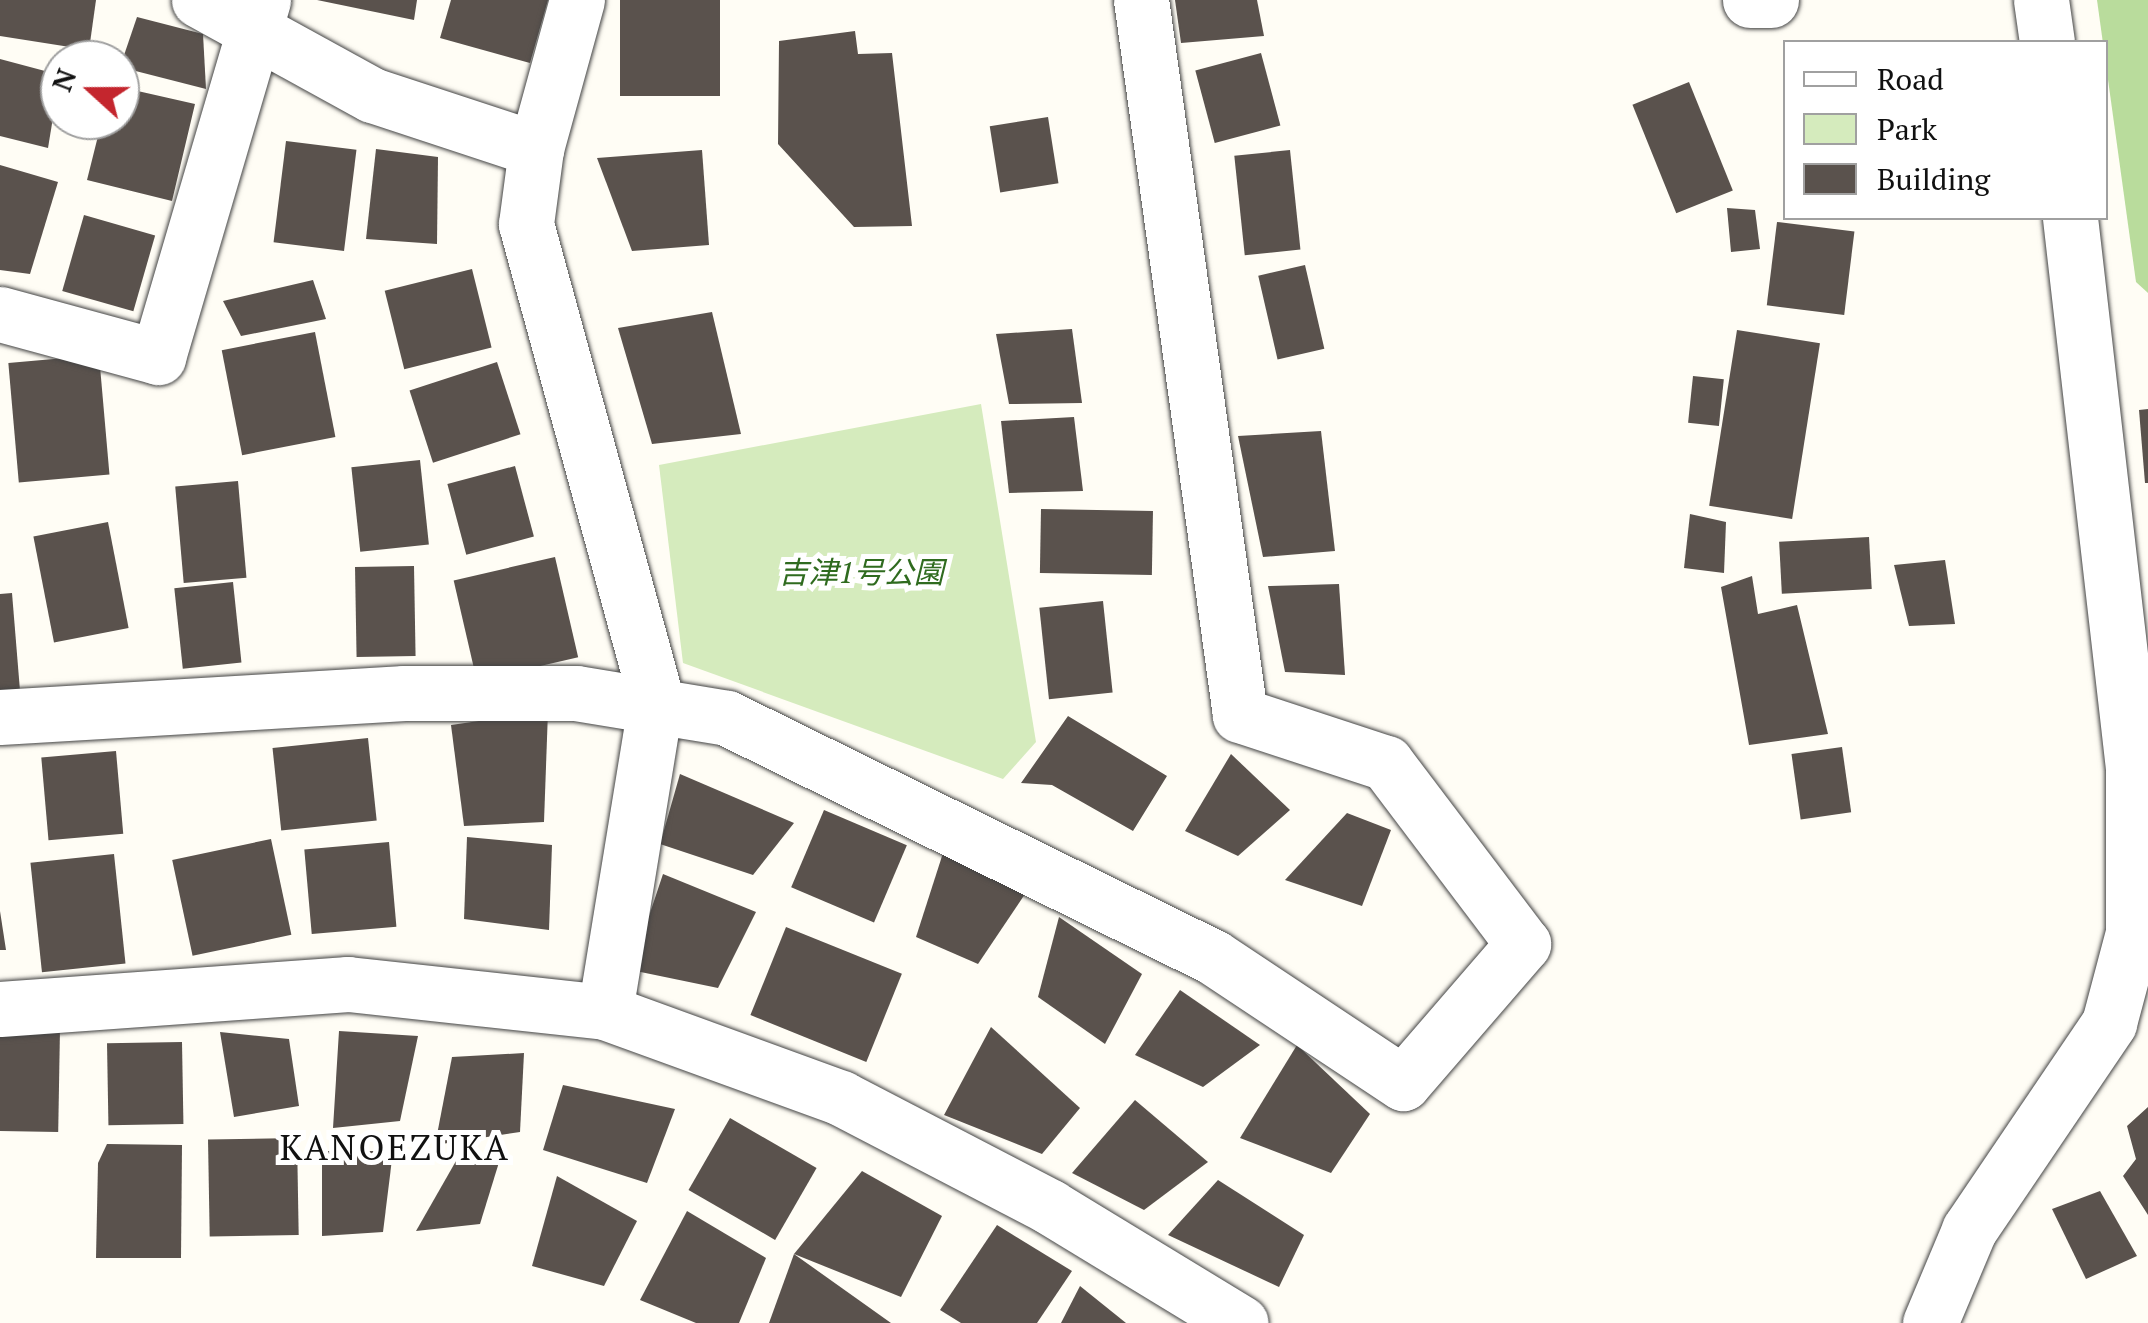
<!DOCTYPE html>
<html>
<head>
<meta charset="utf-8">
<style>
  body { margin:0 }
  #map { position:relative; width:2148px; height:1323px; overflow:hidden; background:#fffdf5; font-family:"PT Serif","Noto Sans JP",serif }
  div>[style] { position:absolute }
  .green>* { inset:0; background:#d5ebbd }
  .forest>* { inset:0; background:#b9dc9c }
  .building>* { inset:0; background:#5a524d; transform-origin:0 0 }
  .roads { filter:drop-shadow(0 0 2px #444) drop-shadow(0 0 2px #444) }
  .minor>* { height:55px; margin:-27.5px; padding:0 27.5px; transform-origin:27.5px; border-radius:27.5px; background:#fff }
  span { translate:-50% -50%; white-space:nowrap; text-align:center; line-height:1.15; -webkit-text-stroke:10px #fff; paint-order:stroke }
  .park-label { font-size:30px; color:#2f6b1f; font-style:italic }
  .quarter-label { font-size:35px; color:#111; letter-spacing:2.5px }
  .legend { position:absolute; left:1783px; top:40px; width:325px; height:180px; box-sizing:border-box; background:#fff; border:2px solid #a0a0a0; margin:0; padding:12px 18px; list-style:none; font-size:30px; color:#111 }
  .legend li { display:flex; align-items:center; gap:20px; height:50px }
  .legend b { width:50px; border:2px solid #a0a0a0 }
  .north { position:absolute; left:40px; top:40px; width:100px; height:100px; box-sizing:border-box; background:#fff; border:2px solid #a0a0a0; border-radius:50%; rotate:291deg; font-size:28px; font-weight:700; line-height:40px; text-align:center; color:#111 }
  .north::after { content:''; display:block; margin:auto; width:35px; height:45px; background:#c4262e; clip-path:polygon(50% 0,100% 100%,50% 72%,0 100%) }
</style>
</head>
<body>
<div id="map">
  <div class="green">
    <i style="clip-path:polygon(981px 404px,1036px 742px,1003px 779px,683px 663px,659px 465px)"></i>
  </div>
  <div class="forest">
    <i style="clip-path:polygon(2097px 0,2148px 0,2148px 293px,2136px 282px)"></i>
  </div>
  <div class="building">
    <i style="clip-path:polygon(0 0,96px 0,89px 50px,0 36px)"></i>
    <i style="clip-path:polygon(317px 0,417px 0,414px 20px)"></i>
    <i style="clip-path:polygon(451px 0,548px 0,530px 63px,440px 38px)"></i>
    <i style="left:620px;top:0;width:100px;height:96px"></i>
    <i style="clip-path:polygon(1175px 0,1257px 0,1264px 36px,1181px 43px)"></i>
    <i style="clip-path:polygon(137px 17px,203px 34px,206px 89px,120px 67px)"></i>
    <i style="clip-path:polygon(855px 31px,858px 54px,892px 53px,912px 226px,854px 227px,778px 144px,779px 41px)"></i>
    <i style="left:1261px;top:53px;width:75px;height:68px;rotate:75deg"></i>
    <i style="clip-path:polygon(0 59px,60px 75px,48px 148px,0 136px)"></i>
    <i style="left:1689px;top:82px;width:117px;height:61px;rotate:68deg"></i>
    <i style="clip-path:polygon(120px 87px,195px 104px,172px 201px,87px 180px,102px 120px,120px 120px)"></i>
    <i style="left:1048px;top:117px;width:67px;height:59px;rotate:81deg"></i>
    <i style="left:286px;top:141px;width:71px;height:102px;rotate:7deg"></i>
    <i style="clip-path:polygon(376px 149px,438px 157px,437px 244px,366px 239px)"></i>
    <i style="clip-path:polygon(702px 150px,709px 245px,632px 251px,597px 158px)"></i>
    <i style="left:1290px;top:150px;width:100px;height:56px;rotate:84deg"></i>
    <i style="clip-path:polygon(0 165px,58px 182px,30px 274px,0 270px)"></i>
    <i style="clip-path:polygon(1727px 208px,1755px 210px,1760px 249px,1731px 252px)"></i>
    <i style="left:84px;top:215px;width:74px;height:79px;rotate:16deg"></i>
    <i style="left:1777px;top:222px;width:78px;height:84px;rotate:7deg"></i>
    <i style="left:1305px;top:265px;width:86px;height:48px;rotate:77deg"></i>
    <i style="left:472px;top:269px;width:81px;height:90px;rotate:76deg"></i>
    <i style="clip-path:polygon(313px 280px,326px 319px,241px 336px,223px 301px)"></i>
    <i style="clip-path:polygon(712px 312px,741px 434px,652px 444px,618px 328px)"></i>
    <i style="clip-path:polygon(1072px 329px,1082px 403px,1009px 404px,996px 334px)"></i>
    <i style="left:1737px;top:330px;width:84px;height:178px;rotate:9deg"></i>
    <i style="left:315px;top:332px;width:107px;height:95px;rotate:79deg"></i>
    <i style="left:99px;top:355px;width:120px;height:91px;rotate:85deg"></i>
    <i style="left:497px;top:362px;width:76px;height:92px;rotate:72deg"></i>
    <i style="left:1693px;top:376px;width:31px;height:47px;rotate:6deg"></i>
    <i style="clip-path:polygon(2148px 409px,2148px 483px,2145px 483px,2139px 410px)"></i>
    <i style="clip-path:polygon(1074px 417px,1083px 491px,1009px 493px,1001px 421px)"></i>
    <i style="clip-path:polygon(1321px 431px,1335px 551px,1263px 557px,1238px 436px)"></i>
    <i style="left:420px;top:460px;width:85px;height:69px;rotate:84deg"></i>
    <i style="left:515px;top:466px;width:73px;height:70px;rotate:75deg"></i>
    <i style="left:238px;top:481px;width:97px;height:63px;rotate:85deg"></i>
    <i style="left:1041px;top:509px;width:112px;height:64px;rotate:1deg"></i>
    <i style="clip-path:polygon(1690px 514px,1726px 522px,1724px 573px,1684px 568px)"></i>
    <i style="left:108px;top:522px;width:108px;height:76px;rotate:79deg"></i>
    <i style="left:1869px;top:537px;width:52px;height:90px;rotate:87deg"></i>
    <i style="left:555px;top:557px;width:103px;height:104px;rotate:77deg"></i>
    <i style="clip-path:polygon(1945px 560px,1955px 624px,1909px 626px,1894px 565px)"></i>
    <i style="left:414px;top:566px;width:90px;height:59px;rotate:89deg"></i>
    <i style="clip-path:polygon(1752px 576px,1758px 614px,1797px 605px,1828px 734px,1749px 745px,1721px 587px)"></i>
    <i style="left:233px;top:582px;width:81px;height:59px;rotate:84deg"></i>
    <i style="clip-path:polygon(1339px 584px,1345px 675px,1285px 672px,1268px 586px)"></i>
    <i style="clip-path:polygon(12px 593px,21px 703px,0 703px,0 594px)"></i>
    <i style="left:1103px;top:601px;width:92px;height:64px;rotate:84deg"></i>
    <i style="clip-path:polygon(548px 711px,544px 822px,464px 826px,451px 725px)"></i>
    <i style="clip-path:polygon(1068px 716px,1167px 776px,1133px 831px,1052px 785px,1021px 783px)"></i>
    <i style="left:368px;top:738px;width:83px;height:96px;rotate:84deg"></i>
    <i style="left:1842px;top:747px;width:66px;height:51px;rotate:82deg"></i>
    <i style="left:116px;top:751px;width:83px;height:75px;rotate:85deg"></i>
    <i style="clip-path:polygon(1231px 754px,1290px 810px,1238px 856px,1185px 831px)"></i>
    <i style="clip-path:polygon(680px 774px,794px 823px,753px 875px,660px 844px)"></i>
    <i style="left:824px;top:810px;width:90px;height:84px;rotate:23deg"></i>
    <i style="clip-path:polygon(1347px 813px,1391px 830px,1362px 906px,1285px 880px)"></i>
    <i style="clip-path:polygon(467px 837px,552px 845px,549px 930px,464px 919px)"></i>
    <i style="left:271px;top:839px;width:98px;height:101px;rotate:78deg"></i>
    <i style="left:389px;top:842px;width:85px;height:85px;rotate:85deg"></i>
    <i style="clip-path:polygon(943px 853px,1025px 894px,978px 964px,916px 937px)"></i>
    <i style="left:114px;top:854px;width:110px;height:84px;rotate:84deg"></i>
    <i style="clip-path:polygon(663px 874px,756px 912px,718px 988px,631px 970px)"></i>
    <i style="clip-path:polygon(0 911px,6px 950px,0 950px)"></i>
    <i style="clip-path:polygon(1059px 917px,1142px 974px,1105px 1044px,1038px 997px)"></i>
    <i style="left:786px;top:927px;width:125px;height:95px;rotate:22deg"></i>
    <i style="clip-path:polygon(1180px 990px,1260px 1045px,1203px 1087px,1135px 1055px)"></i>
    <i style="clip-path:polygon(991px 1027px,1080px 1108px,1042px 1154px,944px 1115px)"></i>
    <i style="left:0;top:1028px;width:60px;height:103px;rotate:1deg"></i>
    <i style="clip-path:polygon(339px 1031px,418px 1036px,400px 1121px,333px 1128px)"></i>
    <i style="clip-path:polygon(220px 1032px,289px 1039px,299px 1106px,234px 1117px)"></i>
    <i style="left:182px;top:1042px;width:82px;height:75px;rotate:89deg"></i>
    <i style="clip-path:polygon(1297px 1045px,1370px 1114px,1331px 1173px,1240px 1138px)"></i>
    <i style="clip-path:polygon(524px 1053px,520px 1132px,435px 1145px,452px 1057px)"></i>
    <i style="clip-path:polygon(563px 1085px,675px 1109px,647px 1183px,543px 1150px)"></i>
    <i style="clip-path:polygon(1135px 1100px,1208px 1162px,1144px 1210px,1072px 1173px)"></i>
    <i style="clip-path:polygon(2148px 1107px,2148px 1215px,2123px 1176px,2136px 1159px,2127px 1126px)"></i>
    <i style="left:730px;top:1118px;width:100px;height:83px;rotate:30deg"></i>
    <i style="left:297px;top:1138px;width:97px;height:89px;rotate:89deg"></i>
    <i style="clip-path:polygon(107px 1144px,182px 1145px,181px 1258px,96px 1258px,98px 1163px)"></i>
    <i style="clip-path:polygon(322px 1151px,393px 1151px,383px 1232px,322px 1236px)"></i>
    <i style="clip-path:polygon(500px 1159px,480px 1224px,416px 1231px,456px 1161px)"></i>
    <i style="clip-path:polygon(862px 1171px,942px 1216px,901px 1297px,794px 1254px)"></i>
    <i style="clip-path:polygon(557px 1176px,637px 1221px,604px 1286px,532px 1266px)"></i>
    <i style="clip-path:polygon(1218px 1180px,1304px 1235px,1279px 1287px,1168px 1235px)"></i>
    <i style="clip-path:polygon(2100px 1191px,2137px 1256px,2086px 1279px,2052px 1209px)"></i>
    <i style="clip-path:polygon(687px 1211px,766px 1258px,739px 1323px,696px 1323px,640px 1300px)"></i>
    <i style="clip-path:polygon(997px 1225px,1072px 1271px,1037px 1323px,961px 1323px,940px 1310px)"></i>
    <i style="clip-path:polygon(794px 1254px,891px 1323px,769px 1323px)"></i>
    <i style="clip-path:polygon(1080px 1286px,1126px 1323px,1061px 1323px)"></i>
  </div>
  <div class="roads">
    <div class="minor">
      <i style="left:199px;top:0;width:197px;rotate:28.8deg"></i>
      <i style="left:372px;top:95px;width:173px;rotate:18.2deg"></i>
      <i style="left:577px;top:0;width:155px;rotate:105.4deg"></i>
      <i style="left:536px;top:149px;width:76px;rotate:97.6deg"></i>
      <i style="left:526px;top:224px;width:493px;rotate:74.7deg"></i>
      <i style="left:656px;top:700px;width:316px;rotate:99.3deg"></i>
      <i style="left:1750px;top:0;width:21px"></i>
      <i style="left:2041px;top:0;width:42px;rotate:81.9deg"></i>
      <i style="left:0;top:314px;width:164px;rotate:15.2deg"></i>
      <i style="left:158px;top:357px;width:372px;rotate:-73.6deg"></i>
      <i style="left:0;top:717px;width:405px;rotate:-3.4deg"></i>
      <i style="left:404px;top:693px;width:172px"></i>
      <i style="left:576px;top:693px;width:153px;rotate:9.4deg"></i>
      <i style="left:727px;top:718px;width:542px;rotate:26.19deg"></i>
      <i style="left:1213px;top:957px;width:228px;rotate:33.6deg"></i>
      <i style="left:1403px;top:1083px;width:184px;rotate:-49.2deg"></i>
      <i style="left:1523px;top:944px;width:227px;rotate:-127.1deg"></i>
      <i style="left:1386px;top:763px;width:154px;rotate:-161.8deg"></i>
      <i style="left:1240px;top:715px;width:722px;rotate:-97.88deg"></i>
      <i style="left:0;top:1009px;width:349px;rotate:-4.1deg"></i>
      <i style="left:348px;top:984px;width:259px;rotate:6.2deg"></i>
      <i style="left:605px;top:1012px;width:251px;rotate:20deg"></i>
      <i style="left:841px;top:1098px;width:236px;rotate:27.5deg"></i>
      <i style="left:1050px;top:1207px;width:223px;rotate:31.3deg"></i>
      <i style="left:1930px;top:1323px;width:101px;rotate:-67.2deg"></i>
      <i style="left:1969px;top:1230px;width:250px;rotate:-55.9deg"></i>
      <i style="left:2109px;top:1023px;width:93px;rotate:-75.1deg"></i>
      <i style="left:2133px;top:933px;width:165px;rotate:-90deg"></i>
      <i style="left:2133px;top:768px;width:554px;rotate:-96.53deg"></i>
    </div>
  </div>
  <div class="park-label">
    <span style="left:861px;top:572px">吉津1号公園</span>
  </div>
  <div class="quarter-label">
    <span style="left:395px;top:1147px">KANOEZUKA</span>
  </div>
  <ul class="legend">
  <li><b style="height:12px;background:#fff"></b>Road</li>
  <li><b style="height:28px;background:#d5ebbd"></b>Park</li>
  <li><b style="height:28px;background:#5a524d"></b>Building</li>
  </ul>
  <div class="north">N</div>
</div>
</body>
</html>
